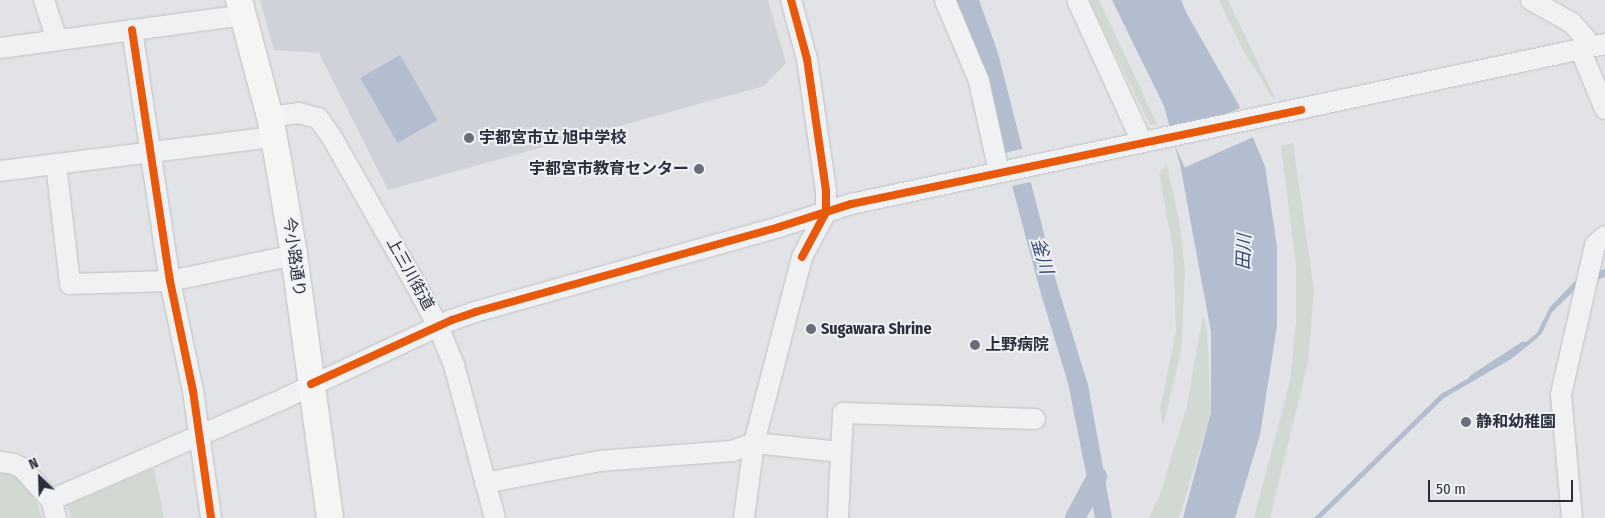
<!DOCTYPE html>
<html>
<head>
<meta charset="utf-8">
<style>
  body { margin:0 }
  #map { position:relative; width:1605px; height:518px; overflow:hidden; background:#e2e3e6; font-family:"Fira Sans Condensed","Noto Sans JP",sans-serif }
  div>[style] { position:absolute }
  .built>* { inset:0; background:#d0d2d9 }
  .green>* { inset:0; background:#d2d9d2 }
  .water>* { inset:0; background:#b2bdcf; transform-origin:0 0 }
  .pier>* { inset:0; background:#e2e3e6; transform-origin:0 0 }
  .stream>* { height:5.5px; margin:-2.75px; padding:0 2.75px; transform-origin:2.75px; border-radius:2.75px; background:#b2bdcf }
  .canal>* { height:20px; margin:-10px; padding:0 10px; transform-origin:10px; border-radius:10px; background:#b2bdcf }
  .roads { filter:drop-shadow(0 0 1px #c0c1c4) drop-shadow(0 0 1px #c0c1c4) }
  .minor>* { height:20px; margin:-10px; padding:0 10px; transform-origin:10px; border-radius:10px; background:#f0f1f3 }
  .major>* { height:26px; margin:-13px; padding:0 13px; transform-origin:13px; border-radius:13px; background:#f5f5f6 }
  .cycleway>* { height:8px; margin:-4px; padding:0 4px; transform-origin:4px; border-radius:4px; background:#e8590c }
  .dots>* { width:14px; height:14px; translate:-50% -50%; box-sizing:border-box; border:2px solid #eff1f5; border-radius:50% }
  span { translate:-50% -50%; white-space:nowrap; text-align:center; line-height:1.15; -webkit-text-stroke:4px #eff1f5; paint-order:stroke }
  .poi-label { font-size:16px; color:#2a2f3e; font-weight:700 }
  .left { translate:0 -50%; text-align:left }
  .right { translate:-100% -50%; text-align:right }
  .street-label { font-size:16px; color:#2a2f3e }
  .water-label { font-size:18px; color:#384a6e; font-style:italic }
  .north { position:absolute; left:15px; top:453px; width:50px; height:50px; -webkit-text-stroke:4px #eff1f5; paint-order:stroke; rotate:336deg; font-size:14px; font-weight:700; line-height:20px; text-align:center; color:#2a2f3e }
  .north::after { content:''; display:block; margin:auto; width:18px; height:22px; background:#2a2f3e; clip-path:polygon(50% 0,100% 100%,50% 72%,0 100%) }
  .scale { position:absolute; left:1428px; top:480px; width:145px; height:22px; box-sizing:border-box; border:2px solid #2a2f3e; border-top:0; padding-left:6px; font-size:15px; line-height:18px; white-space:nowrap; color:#2a2f3e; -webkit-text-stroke:4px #eff1f5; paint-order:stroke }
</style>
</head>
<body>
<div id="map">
  <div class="built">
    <i style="clip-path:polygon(260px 0,768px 0,786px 63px,764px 86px,388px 190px,319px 53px,274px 50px)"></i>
  </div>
  <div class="green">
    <i style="clip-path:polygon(1089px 0,1099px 0,1157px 124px,1150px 125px)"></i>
    <i style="clip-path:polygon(1219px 0,1228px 0,1274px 96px,1274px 100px,1243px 50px)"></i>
    <i style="clip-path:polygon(1293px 143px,1314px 290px,1308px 362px,1270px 518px,1254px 518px,1290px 381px,1296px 321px,1296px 265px,1281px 146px)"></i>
    <i style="clip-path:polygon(1167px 165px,1180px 224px,1185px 272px,1181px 352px,1163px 426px,1160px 409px,1176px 332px,1173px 250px,1159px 172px)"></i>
    <i style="clip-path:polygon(1203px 315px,1207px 329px,1211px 412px,1179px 518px,1149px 518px,1159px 497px,1186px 410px)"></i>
    <i style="clip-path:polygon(154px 468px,164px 518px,71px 518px,67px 505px)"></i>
    <i style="clip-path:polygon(0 470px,12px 471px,21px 478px,37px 503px,42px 518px,0 518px)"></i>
  </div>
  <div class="water">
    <i style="clip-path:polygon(955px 0,979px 0,998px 53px,1056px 281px,1088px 385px,1112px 518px,1095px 518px,1068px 383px,1041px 294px,1002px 148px)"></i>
    <i style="clip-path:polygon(1112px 0,1181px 0,1187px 14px,1240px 107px,1265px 166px,1277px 247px,1277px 326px,1260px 435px,1235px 518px,1183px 518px,1211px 412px,1211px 332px,1180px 164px,1164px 106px)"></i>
    <i style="left:400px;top:55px;width:75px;height:46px;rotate:60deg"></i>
    <i style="clip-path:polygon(1605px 269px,1605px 277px,1579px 286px,1552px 312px,1542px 333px,1535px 340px,1511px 359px,1444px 398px,1321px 518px,1314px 518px,1441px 394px,1511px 354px,1537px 333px,1550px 307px,1579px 277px)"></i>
  </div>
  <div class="pier">
    <i style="left:1242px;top:107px;width:32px;height:77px;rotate:66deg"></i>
    <i style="left:1025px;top:148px;width:34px;height:24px;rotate:76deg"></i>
  </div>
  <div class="stream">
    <i style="left:1472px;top:378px;width:61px;rotate:-32.9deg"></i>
  </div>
  <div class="canal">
    <i style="left:1075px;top:518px;width:47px;rotate:-61.8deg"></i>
  </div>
  <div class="roads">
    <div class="minor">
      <i style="left:44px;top:0;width:42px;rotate:72deg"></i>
      <i style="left:945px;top:0;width:88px;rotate:67.2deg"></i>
      <i style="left:979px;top:81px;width:93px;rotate:77.6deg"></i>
      <i style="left:1077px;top:0;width:156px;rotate:65.4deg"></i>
      <i style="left:1531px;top:0;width:47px;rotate:29.3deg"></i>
      <i style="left:1572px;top:23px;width:30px;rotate:49deg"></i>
      <i style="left:132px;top:30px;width:254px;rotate:81.4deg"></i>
      <i style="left:170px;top:281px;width:112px;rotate:78.2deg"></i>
      <i style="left:193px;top:391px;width:128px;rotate:81.9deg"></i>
      <i style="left:0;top:48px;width:245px;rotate:-7.7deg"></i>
      <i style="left:1580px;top:49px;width:65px;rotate:67.4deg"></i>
      <i style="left:270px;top:117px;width:28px;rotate:-8deg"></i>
      <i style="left:298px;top:113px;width:21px;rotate:14deg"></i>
      <i style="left:318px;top:118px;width:22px;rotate:54deg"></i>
      <i style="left:331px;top:136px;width:169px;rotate:60.3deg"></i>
      <i style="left:415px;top:283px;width:49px;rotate:61.9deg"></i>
      <i style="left:438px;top:326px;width:42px;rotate:67.7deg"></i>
      <i style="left:454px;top:365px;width:158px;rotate:75deg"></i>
      <i style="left:56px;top:164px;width:121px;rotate:83.3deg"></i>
      <i style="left:70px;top:284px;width:100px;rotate:-1.7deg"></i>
      <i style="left:170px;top:281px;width:127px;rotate:-11.8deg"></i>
      <i style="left:0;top:171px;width:276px;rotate:-7.1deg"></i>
      <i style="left:841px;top:452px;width:39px;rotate:-87deg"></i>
      <i style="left:843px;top:413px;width:192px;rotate:1.8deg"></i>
      <i style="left:0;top:462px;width:14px;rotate:8deg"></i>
      <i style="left:14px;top:464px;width:9px;rotate:27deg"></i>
      <i style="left:22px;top:468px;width:43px;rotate:47.8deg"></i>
      <i style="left:51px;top:500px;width:19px;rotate:74deg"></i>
      <i style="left:485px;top:483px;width:116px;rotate:-10.9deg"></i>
      <i style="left:599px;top:461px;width:133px;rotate:-4.3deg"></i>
      <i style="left:732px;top:451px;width:23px;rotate:-20deg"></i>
      <i style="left:754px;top:443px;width:87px;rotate:5.9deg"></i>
      <i style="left:841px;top:452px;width:66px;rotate:92.6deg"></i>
      <i style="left:51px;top:500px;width:253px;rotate:-23.5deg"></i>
      <i style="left:283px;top:399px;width:187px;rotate:-25.1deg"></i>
      <i style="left:452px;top:320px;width:24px;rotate:-19deg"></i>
      <i style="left:475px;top:312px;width:316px;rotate:-15.6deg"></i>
      <i style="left:779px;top:227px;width:76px;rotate:-17.7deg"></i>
      <i style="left:851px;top:204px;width:771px;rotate:-11.98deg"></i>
      <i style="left:744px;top:518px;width:76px;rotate:-82.4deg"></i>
      <i style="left:754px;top:443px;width:192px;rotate:-75.5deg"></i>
      <i style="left:802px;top:257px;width:51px;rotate:-61.9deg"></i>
      <i style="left:826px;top:212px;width:21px;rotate:-90deg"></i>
      <i style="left:826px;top:191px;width:133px;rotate:-98.2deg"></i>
      <i style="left:807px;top:59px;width:61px;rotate:-105.2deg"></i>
      <i style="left:1572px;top:518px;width:124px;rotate:-95.1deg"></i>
      <i style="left:1561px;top:394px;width:153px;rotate:-77.1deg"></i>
      <i style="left:1595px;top:245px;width:13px;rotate:-42deg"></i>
    </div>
    <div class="major">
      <i style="left:239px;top:0;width:121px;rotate:75.2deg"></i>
      <i style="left:270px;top:117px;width:44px;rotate:79.5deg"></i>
      <i style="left:278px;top:160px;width:96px;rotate:80.4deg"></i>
      <i style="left:294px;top:255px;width:265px;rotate:82.2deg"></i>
    </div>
  </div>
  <div class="cycleway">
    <i style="left:791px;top:0;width:61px;rotate:74.8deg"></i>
    <i style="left:807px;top:59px;width:133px;rotate:81.8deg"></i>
    <i style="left:826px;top:191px;width:21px;rotate:90deg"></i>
    <i style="left:826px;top:212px;width:51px;rotate:118.1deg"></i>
    <i style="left:132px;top:30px;width:254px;rotate:81.4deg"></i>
    <i style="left:170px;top:281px;width:112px;rotate:78.2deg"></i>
    <i style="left:193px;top:391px;width:128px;rotate:81.9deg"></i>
    <i style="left:311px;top:384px;width:155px;rotate:-24.4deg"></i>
    <i style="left:452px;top:320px;width:24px;rotate:-19deg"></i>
    <i style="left:475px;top:312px;width:316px;rotate:-15.6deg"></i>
    <i style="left:779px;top:227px;width:76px;rotate:-17.7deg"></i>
    <i style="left:851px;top:204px;width:460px;rotate:-11.8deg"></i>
  </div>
  <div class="dots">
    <i style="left:469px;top:138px;background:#6a6e79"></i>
    <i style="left:699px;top:169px;background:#6a6e79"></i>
    <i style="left:811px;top:329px;background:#6a6e79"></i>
    <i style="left:975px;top:345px;background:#6a6e79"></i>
    <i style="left:1466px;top:422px;background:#6a6e79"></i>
  </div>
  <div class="poi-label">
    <span class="left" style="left:479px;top:138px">宇都宮市立 旭中学校</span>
    <span class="right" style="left:689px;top:169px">宇都宮市教育センター</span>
    <span class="left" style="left:821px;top:329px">Sugawara Shrine</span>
    <span class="left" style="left:985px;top:345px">上野病院</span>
    <span class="left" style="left:1476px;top:422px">静和幼稚園</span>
  </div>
  <div class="street-label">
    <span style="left:294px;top:257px;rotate:82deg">今小路通り</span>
    <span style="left:410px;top:274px;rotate:61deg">上三川街道</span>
  </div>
  <div class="water-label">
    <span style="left:1244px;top:252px;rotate:-88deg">田川</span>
    <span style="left:1042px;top:256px;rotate:74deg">釜川</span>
  </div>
  <div class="north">N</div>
  <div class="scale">50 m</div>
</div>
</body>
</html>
